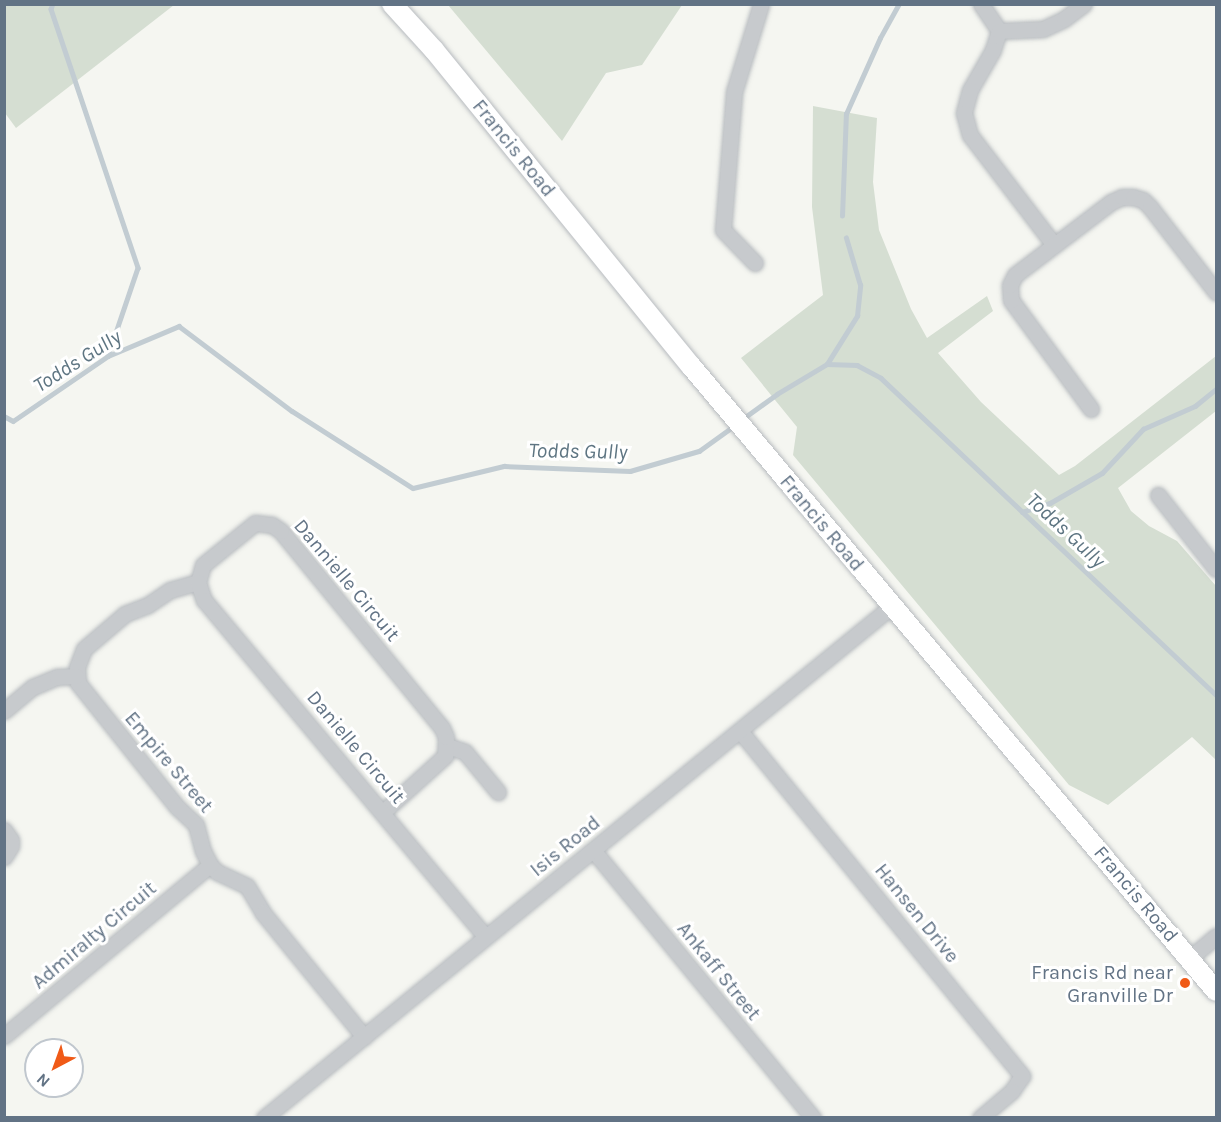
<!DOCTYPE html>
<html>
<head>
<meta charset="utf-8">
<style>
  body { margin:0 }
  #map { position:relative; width:1221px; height:1122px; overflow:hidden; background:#f5f6f1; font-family:Karla,sans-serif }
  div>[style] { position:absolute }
  .green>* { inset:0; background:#d5ded2 }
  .stream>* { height:4.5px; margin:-2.25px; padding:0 2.25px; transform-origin:2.25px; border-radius:2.25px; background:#c2ccd2 }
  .roads { filter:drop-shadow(0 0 2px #b7bbbf) drop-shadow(0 0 2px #b7bbbf) }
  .minor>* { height:15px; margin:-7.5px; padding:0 7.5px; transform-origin:7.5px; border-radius:7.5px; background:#c7cacd }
  .major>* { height:20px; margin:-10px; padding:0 10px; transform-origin:10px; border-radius:10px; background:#fff }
  .dots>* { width:16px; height:16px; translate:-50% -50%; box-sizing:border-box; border:3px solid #fff; border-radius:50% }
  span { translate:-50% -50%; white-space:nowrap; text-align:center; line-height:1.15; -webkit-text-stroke:6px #fff; paint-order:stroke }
  .street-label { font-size:20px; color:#627385 }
  .poi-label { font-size:20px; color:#627385 }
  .right { translate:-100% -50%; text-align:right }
  .water-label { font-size:21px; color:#5e7582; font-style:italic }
  .frame { position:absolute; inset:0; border:6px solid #627385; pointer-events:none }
  .north { position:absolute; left:24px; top:1038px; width:60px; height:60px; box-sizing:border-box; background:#fff; border:2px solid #c0c7ce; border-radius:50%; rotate:221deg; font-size:16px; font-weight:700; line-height:24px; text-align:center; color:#627385 }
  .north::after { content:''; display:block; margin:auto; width:21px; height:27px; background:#f05a17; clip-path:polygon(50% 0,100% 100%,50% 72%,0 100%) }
</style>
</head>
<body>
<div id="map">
  <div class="green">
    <i style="clip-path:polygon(5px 4px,174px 4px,174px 5px,16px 128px,5px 113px)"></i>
    <i style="clip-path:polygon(448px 5px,682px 5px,642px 65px,606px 73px,562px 141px)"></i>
    <i style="clip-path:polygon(813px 106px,877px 118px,873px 182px,879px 230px,911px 309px,927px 338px,987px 296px,993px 311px,938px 353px,981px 402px,1059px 475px,1075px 466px,1216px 356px,1216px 411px,1118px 488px,1131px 511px,1149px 526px,1177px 541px,1216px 586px,1216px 760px,1192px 737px,1108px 805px,1069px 785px,793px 455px,797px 427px,741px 358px,823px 295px,812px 207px)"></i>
  </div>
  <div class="stream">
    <i style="left:53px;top:4px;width:5px;rotate:112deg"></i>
    <i style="left:51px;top:9px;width:273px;rotate:71.4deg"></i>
    <i style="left:138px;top:268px;width:93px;rotate:108.8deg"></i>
    <i style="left:842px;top:216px;width:102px;rotate:-87.8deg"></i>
    <i style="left:846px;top:114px;width:83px;rotate:-65.9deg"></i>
    <i style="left:880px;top:38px;width:39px;rotate:-61deg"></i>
    <i style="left:827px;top:364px;width:57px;rotate:-58deg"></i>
    <i style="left:857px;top:316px;width:31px;rotate:-84deg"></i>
    <i style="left:860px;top:285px;width:49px;rotate:-106.6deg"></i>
    <i style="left:4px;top:416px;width:10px;rotate:29deg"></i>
    <i style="left:13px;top:421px;width:115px;rotate:-34.4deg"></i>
    <i style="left:108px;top:356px;width:77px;rotate:-22.9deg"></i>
    <i style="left:179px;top:326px;width:141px;rotate:37deg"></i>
    <i style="left:292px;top:411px;width:143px;rotate:32.5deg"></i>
    <i style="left:413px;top:488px;width:94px;rotate:-13.6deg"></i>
    <i style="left:504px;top:466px;width:126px;rotate:2.3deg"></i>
    <i style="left:630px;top:471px;width:72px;rotate:-16.2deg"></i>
    <i style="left:699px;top:451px;width:44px;rotate:-35.8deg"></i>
    <i style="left:741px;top:420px;width:44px;rotate:-35.8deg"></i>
    <i style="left:777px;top:394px;width:58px;rotate:-31deg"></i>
    <i style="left:827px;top:364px;width:30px;rotate:2deg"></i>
    <i style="left:857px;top:365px;width:27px;rotate:28deg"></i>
    <i style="left:881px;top:378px;width:461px;rotate:43.4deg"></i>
    <i style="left:1022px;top:512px;width:29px;rotate:-18deg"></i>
    <i style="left:1050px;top:503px;width:60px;rotate:-30deg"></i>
    <i style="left:1102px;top:473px;width:60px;rotate:-47deg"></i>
    <i style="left:1143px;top:429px;width:57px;rotate:-23.9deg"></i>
    <i style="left:1195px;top:406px;width:27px;rotate:-39deg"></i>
  </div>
  <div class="roads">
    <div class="minor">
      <i style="left:981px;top:4px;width:32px;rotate:56deg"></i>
      <i style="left:999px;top:31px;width:20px;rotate:108deg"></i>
      <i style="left:993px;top:50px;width:46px;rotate:119.9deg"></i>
      <i style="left:970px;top:90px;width:24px;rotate:105deg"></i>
      <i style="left:964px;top:113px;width:23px;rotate:75deg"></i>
      <i style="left:970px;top:135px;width:138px;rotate:52.6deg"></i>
      <i style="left:999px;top:31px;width:44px;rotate:-2.6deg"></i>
      <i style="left:1043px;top:29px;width:23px;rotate:-25deg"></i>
      <i style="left:1064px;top:19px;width:25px;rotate:-37deg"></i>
      <i style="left:755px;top:263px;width:46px;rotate:-134.1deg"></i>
      <i style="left:723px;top:230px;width:138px;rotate:-85.4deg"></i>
      <i style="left:734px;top:92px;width:92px;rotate:-72.9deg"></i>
      <i style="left:1091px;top:409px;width:135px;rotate:-126.3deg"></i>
      <i style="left:1011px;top:300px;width:15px;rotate:-94deg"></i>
      <i style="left:1010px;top:285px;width:11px;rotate:-63deg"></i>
      <i style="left:1015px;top:275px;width:121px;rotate:-37.2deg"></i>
      <i style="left:1111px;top:202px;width:12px;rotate:-24deg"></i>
      <i style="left:1122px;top:197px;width:11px"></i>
      <i style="left:1133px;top:197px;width:10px;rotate:17deg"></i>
      <i style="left:1143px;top:200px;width:10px;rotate:45deg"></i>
      <i style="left:1150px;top:207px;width:108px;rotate:52.2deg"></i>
      <i style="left:1158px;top:495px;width:94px;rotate:51.9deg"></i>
      <i style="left:198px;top:582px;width:29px;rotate:164deg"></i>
      <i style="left:170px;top:590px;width:27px;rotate:146deg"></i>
      <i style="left:148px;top:605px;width:25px;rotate:159deg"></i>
      <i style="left:125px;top:614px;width:54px;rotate:139.5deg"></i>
      <i style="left:84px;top:649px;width:19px;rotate:111deg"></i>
      <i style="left:77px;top:667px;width:16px;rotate:86deg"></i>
      <i style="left:78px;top:683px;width:159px;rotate:51.4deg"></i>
      <i style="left:177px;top:807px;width:26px;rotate:43deg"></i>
      <i style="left:196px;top:825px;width:27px;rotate:75deg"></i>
      <i style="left:203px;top:851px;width:16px;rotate:63deg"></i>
      <i style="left:210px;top:865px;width:10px;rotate:45deg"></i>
      <i style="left:217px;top:872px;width:33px;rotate:25deg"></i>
      <i style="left:247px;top:886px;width:31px;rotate:59deg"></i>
      <i style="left:263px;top:913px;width:160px;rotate:50.8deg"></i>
      <i style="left:4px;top:711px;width:38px;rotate:-40deg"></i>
      <i style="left:33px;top:687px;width:26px;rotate:-23deg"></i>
      <i style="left:57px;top:677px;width:19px;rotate:-3deg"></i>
      <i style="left:740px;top:731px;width:446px;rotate:50.7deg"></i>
      <i style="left:1022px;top:1076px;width:18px;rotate:124deg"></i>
      <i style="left:1012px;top:1091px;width:42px;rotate:139.8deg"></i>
      <i style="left:448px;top:746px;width:18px;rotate:19deg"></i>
      <i style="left:465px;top:752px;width:52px;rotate:50.5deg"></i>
      <i style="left:383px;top:812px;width:84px;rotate:-42.1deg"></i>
      <i style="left:445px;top:756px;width:19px;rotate:-87deg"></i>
      <i style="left:446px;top:737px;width:10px;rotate:-114deg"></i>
      <i style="left:442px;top:728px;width:254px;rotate:-129.3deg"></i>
      <i style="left:281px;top:531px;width:11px;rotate:-146deg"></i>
      <i style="left:272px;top:525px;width:17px;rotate:-173deg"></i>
      <i style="left:255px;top:523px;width:67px;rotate:141.1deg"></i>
      <i style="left:203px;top:565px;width:18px;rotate:106deg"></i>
      <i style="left:198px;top:582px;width:19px;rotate:72deg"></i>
      <i style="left:204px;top:600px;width:439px;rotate:50.1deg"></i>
      <i style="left:4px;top:830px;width:12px;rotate:55deg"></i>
      <i style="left:11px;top:840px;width:6px;rotate:90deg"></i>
      <i style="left:11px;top:846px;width:13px;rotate:122deg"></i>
      <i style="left:593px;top:850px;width:347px;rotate:50.6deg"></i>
      <i style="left:1190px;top:958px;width:34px;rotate:-40deg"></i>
      <i style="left:4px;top:1036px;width:268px;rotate:-39.7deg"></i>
      <i style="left:264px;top:1118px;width:810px;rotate:-39.19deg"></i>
    </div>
    <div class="major">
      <i style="left:392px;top:4px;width:62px;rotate:47.6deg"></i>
      <i style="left:434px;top:50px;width:407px;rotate:50.9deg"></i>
      <i style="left:691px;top:366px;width:816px;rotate:49.97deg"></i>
    </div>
  </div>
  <div class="dots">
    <i style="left:1185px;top:983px;background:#f05a17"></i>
  </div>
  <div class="street-label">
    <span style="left:514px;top:148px;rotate:51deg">Francis Road</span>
    <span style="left:822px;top:523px;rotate:50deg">Francis Road</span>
    <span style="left:347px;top:580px;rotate:50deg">Dannielle Circuit</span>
    <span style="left:356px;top:747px;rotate:50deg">Danielle Circuit</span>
    <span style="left:169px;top:762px;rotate:50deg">Empire Street</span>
    <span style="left:565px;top:846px;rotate:-39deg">Isis Road</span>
    <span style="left:1136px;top:894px;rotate:50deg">Francis Road</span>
    <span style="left:917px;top:913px;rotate:51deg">Hansen Drive</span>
    <span style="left:94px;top:935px;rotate:-40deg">Admiralty Circuit</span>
    <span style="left:719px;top:971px;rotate:51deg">Ankaff Street</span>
  </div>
  <div class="poi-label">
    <span class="right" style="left:1173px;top:984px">Francis Rd near<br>Granville Dr</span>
  </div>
  <div class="water-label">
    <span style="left:77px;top:361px;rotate:-32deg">Todds Gully</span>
    <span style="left:578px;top:451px;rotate:1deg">Todds Gully</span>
    <span style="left:1066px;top:530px;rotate:43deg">Todds Gully</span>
  </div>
  <div class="frame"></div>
  <div class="north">N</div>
</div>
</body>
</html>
